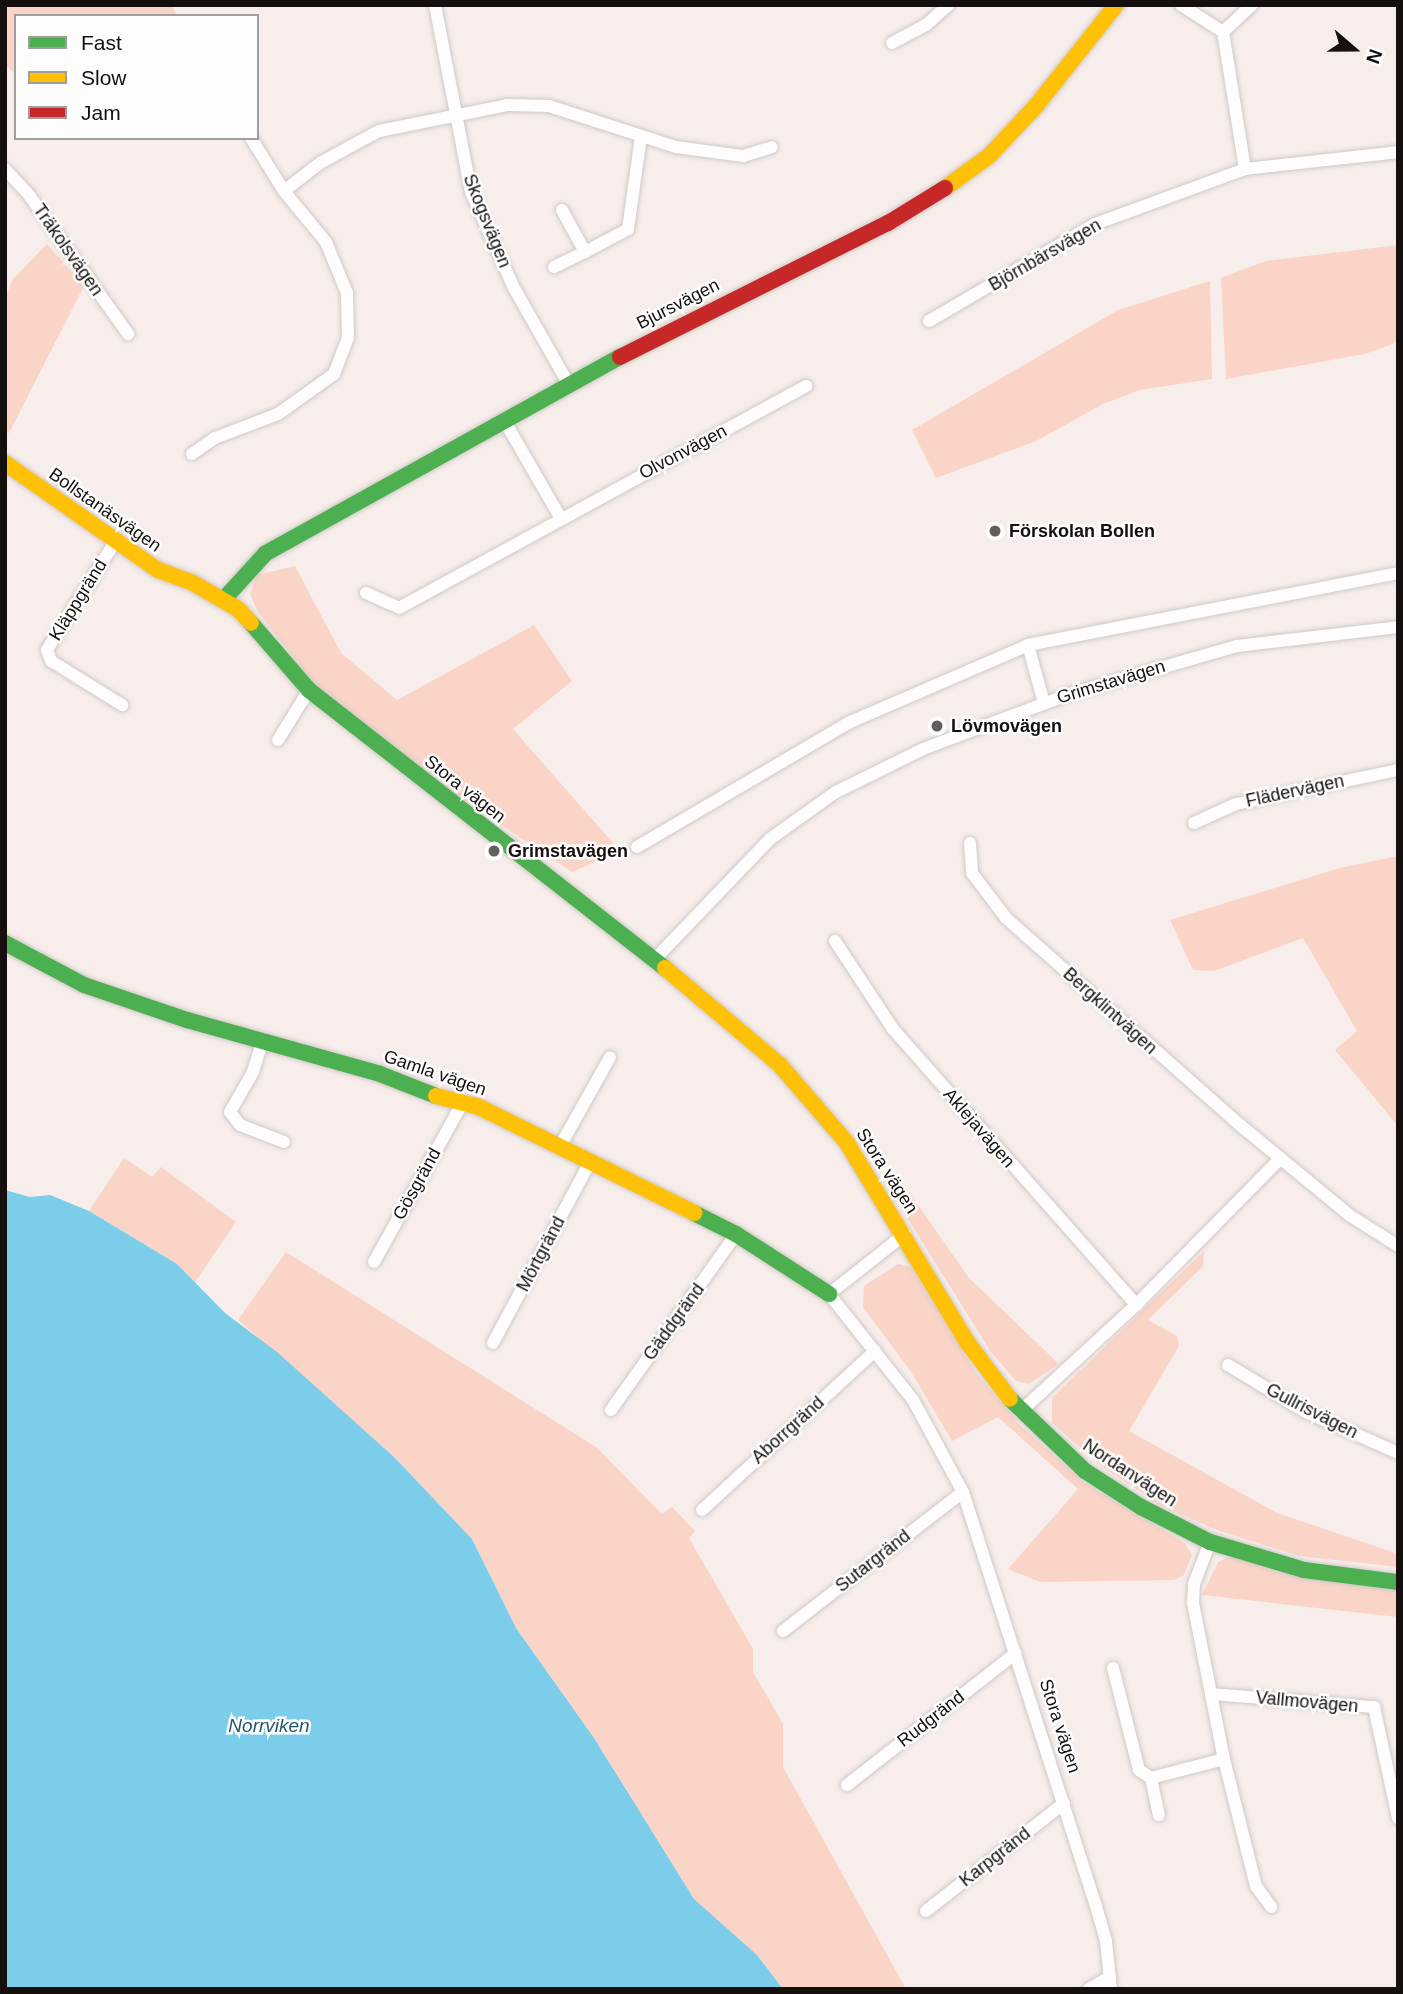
<!DOCTYPE html>
<html>
<head>
<meta charset="utf-8">
<style>
  body { margin:0 }
  #map { position:relative; width:1403px; height:1994px; overflow:hidden; background:#f7eeeb; font-family:Arial,sans-serif }
  div>[style] { position:absolute }
  .green>* { inset:0; background:#f9d4c7 }
  .water>* { inset:0; background:#7ccdea }
  .roads { filter:drop-shadow(0 0 2px #d0c9c7) drop-shadow(0 0 2px #d0c9c7) }
  .street>* { height:12px; margin:-6px; padding:0 6px; transform-origin:6px; border-radius:6px; background:#fefcfc }
  .fast>* { height:16px; margin:-8px; padding:0 8px; transform-origin:8px; border-radius:8px; background:#4caf50 }
  .slow>* { height:16px; margin:-8px; padding:0 8px; transform-origin:8px; border-radius:8px; background:#ffc107 }
  .jam>* { height:16px; margin:-8px; padding:0 8px; transform-origin:8px; border-radius:8px; background:#c62828 }
  .dots>* { width:19px; height:19px; translate:-50% -50%; box-sizing:border-box; border:4px solid #fdfdfd; border-radius:50% }
  span { translate:-50% -50%; white-space:nowrap; text-align:center; line-height:1.15; -webkit-text-stroke:5px #fdfdfd; paint-order:stroke }
  .street-label { font-size:18px; color:#15100e }
  .poi-label { font-size:18px; color:#15100e; font-weight:700 }
  .left { translate:0 -50%; text-align:left }
  .water-label { font-size:19px; color:#27586a; font-style:italic }
  .frame { position:absolute; inset:0; border:7px solid #15100e; pointer-events:none }
  .legend { position:absolute; left:14px; top:14px; width:245px; height:126px; box-sizing:border-box; background:#fdfdfd; border:2px solid #a09e9d; margin:0; padding:9px 12px; list-style:none; font-size:21px; color:#15100e }
  .legend li { display:flex; align-items:center; gap:14px; height:35px }
  .legend b { width:35px; border:2px solid #a09e9d }
  .north { position:absolute; left:1319px; top:14px; width:70px; height:70px; -webkit-text-stroke:5px #fdfdfd; paint-order:stroke; rotate:110deg; font-size:19px; font-weight:700; line-height:28px; text-align:center; color:#15100e }
  .north::after { content:''; display:block; margin:auto; width:24px; height:32px; background:#15100e; clip-path:polygon(50% 0,100% 100%,50% 72%,0 100%) }
</style>
</head>
<body>
<div id="map">
  <div class="green">
    <i style="clip-path:polygon(5px 5px,172px 5px,177px 16px,16px 16px,16px 75px,5px 64px)"></i>
    <i style="clip-path:polygon(47px 244px,84px 286px,9px 433px,5px 430px,5px 299px,12px 280px)"></i>
    <i style="clip-path:polygon(1398px 245px,1398px 342px,1365px 354px,1226px 379px,1221px 278px,1266px 261px)"></i>
    <i style="clip-path:polygon(1210px 281px,1212px 379px,1140px 390px,1103px 404px,1036px 441px,936px 478px,912px 430px,1118px 310px)"></i>
    <i style="clip-path:polygon(295px 566px,341px 653px,397px 700px,534px 625px,572px 681px,513px 729px,620px 851px,572px 872px,438px 783px,318px 689px,258px 612px,250px 594px,257px 575px)"></i>
    <i style="clip-path:polygon(1398px 856px,1398px 1126px,1335px 1050px,1357px 1031px,1303px 938px,1214px 971px,1193px 970px,1170px 920px,1340px 868px)"></i>
    <i style="clip-path:polygon(124px 1158px,152px 1177px,161px 1167px,236px 1222px,195px 1282px,177px 1264px,89px 1211px)"></i>
    <i style="clip-path:polygon(904px 1185px,969px 1278px,1059px 1364px,1029px 1384px,1016px 1381px,991px 1352px,893px 1195px)"></i>
    <i style="clip-path:polygon(1204px 1251px,1203px 1266px,1148px 1320px,1177px 1336px,1179px 1346px,1129px 1431px,1277px 1513px,1398px 1554px,1398px 1567px,1299px 1556px,1217px 1530px,1162px 1506px,1104px 1468px,1052px 1423px,1052px 1398px)"></i>
    <i style="clip-path:polygon(286px 1252px,596px 1447px,662px 1514px,672px 1507px,695px 1531px,689px 1538px,753px 1649px,753px 1672px,783px 1724px,783px 1767px,906px 1989px,783px 1989px,757px 1955px,694px 1899px,594px 1738px,516px 1628px,472px 1539px,394px 1457px,238px 1320px)"></i>
    <i style="clip-path:polygon(898px 1264px,911px 1267px,976px 1373px,1020px 1425px,1085px 1483px,1185px 1543px,1192px 1555px,1184px 1575px,1174px 1580px,1040px 1582px,1008px 1569px,1078px 1489px,998px 1417px,952px 1441px,911px 1372px,863px 1307px,864px 1286px)"></i>
    <i style="clip-path:polygon(1232px 1556px,1398px 1588px,1398px 1617px,1202px 1595px,1218px 1562px)"></i>
  </div>
  <div class="water">
    <i style="clip-path:polygon(5px 1190px,30px 1197px,50px 1195px,89px 1211px,177px 1264px,225px 1313px,277px 1352px,394px 1457px,472px 1539px,516px 1628px,594px 1738px,694px 1899px,757px 1955px,783px 1989px,5px 1989px)"></i>
  </div>
  <div class="roads">
    <div class="street">
      <i style="left:435px;top:5px;width:190px;rotate:79.1deg"></i>
      <i style="left:471px;top:192px;width:105px;rotate:65.9deg"></i>
      <i style="left:514px;top:288px;width:109px;rotate:60.4deg"></i>
      <i style="left:1181px;top:5px;width:50px;rotate:32.7deg"></i>
      <i style="left:1223px;top:32px;width:40px;rotate:-43deg"></i>
      <i style="left:892px;top:43px;width:38px;rotate:-28deg"></i>
      <i style="left:926px;top:25px;width:30px;rotate:-42deg"></i>
      <i style="left:251px;top:138px;width:62px;rotate:58.1deg"></i>
      <i style="left:5px;top:169px;width:35px;rotate:47deg"></i>
      <i style="left:29px;top:195px;width:171px;rotate:54.5deg"></i>
      <i style="left:1245px;top:169px;width:154px;rotate:-6.3deg"></i>
      <i style="left:562px;top:210px;width:48px;rotate:61.3deg"></i>
      <i style="left:585px;top:252px;width:49px;rotate:-28.1deg"></i>
      <i style="left:628px;top:229px;width:93px;rotate:-82deg"></i>
      <i style="left:554px;top:267px;width:34px;rotate:-26deg"></i>
      <i style="left:929px;top:321px;width:192px;rotate:-30.3deg"></i>
      <i style="left:1095px;top:224px;width:160px;rotate:-20.1deg"></i>
      <i style="left:1245px;top:169px;width:139px;rotate:-99.1deg"></i>
      <i style="left:504px;top:420px;width:112px;rotate:60deg"></i>
      <i style="left:192px;top:454px;width:28px;rotate:-35deg"></i>
      <i style="left:215px;top:438px;width:67px;rotate:-20.9deg"></i>
      <i style="left:278px;top:414px;width:69px;rotate:-35.5deg"></i>
      <i style="left:334px;top:374px;width:39px;rotate:-69deg"></i>
      <i style="left:348px;top:338px;width:45px;rotate:-91.3deg"></i>
      <i style="left:347px;top:293px;width:55px;rotate:-112.4deg"></i>
      <i style="left:326px;top:242px;width:66px;rotate:-129.5deg"></i>
      <i style="left:284px;top:191px;width:46px;rotate:-37.9deg"></i>
      <i style="left:320px;top:163px;width:67px;rotate:-28.5deg"></i>
      <i style="left:379px;top:131px;width:132px;rotate:-11.4deg"></i>
      <i style="left:508px;top:105px;width:41px;rotate:1.4deg"></i>
      <i style="left:549px;top:106px;width:133px;rotate:17.9deg"></i>
      <i style="left:676px;top:147px;width:68px;rotate:7.7deg"></i>
      <i style="left:743px;top:156px;width:30px;rotate:-17deg"></i>
      <i style="left:115px;top:542px;width:128px;rotate:122.2deg"></i>
      <i style="left:47px;top:650px;width:12px;rotate:70deg"></i>
      <i style="left:51px;top:661px;width:84px;rotate:31.8deg"></i>
      <i style="left:366px;top:593px;width:36px;rotate:24deg"></i>
      <i style="left:399px;top:608px;width:464px;rotate:-28.6deg"></i>
      <i style="left:1028px;top:645px;width:60px;rotate:74.6deg"></i>
      <i style="left:278px;top:740px;width:59px;rotate:-58.2deg"></i>
      <i style="left:1194px;top:823px;width:46px;rotate:-24.3deg"></i>
      <i style="left:1236px;top:804px;width:166px;rotate:-11.9deg"></i>
      <i style="left:970px;top:843px;width:30px;rotate:86deg"></i>
      <i style="left:972px;top:873px;width:56px;rotate:52.9deg"></i>
      <i style="left:1006px;top:918px;width:312px;rotate:41.5deg"></i>
      <i style="left:1240px;top:1125px;width:141px;rotate:39.5deg"></i>
      <i style="left:1349px;top:1215px;width:58px;rotate:32.3deg"></i>
      <i style="left:637px;top:847px;width:245px;rotate:-30.4deg"></i>
      <i style="left:848px;top:723px;width:196px;rotate:-23.4deg"></i>
      <i style="left:1028px;top:645px;width:377px;rotate:-11deg"></i>
      <i style="left:835px;top:941px;width:105px;rotate:56.6deg"></i>
      <i style="left:893px;top:1029px;width:368px;rotate:48.6deg"></i>
      <i style="left:654px;top:960px;width:168px;rotate:-46.2deg"></i>
      <i style="left:770px;top:839px;width:81px;rotate:-35.5deg"></i>
      <i style="left:836px;top:792px;width:97px;rotate:-26.3deg"></i>
      <i style="left:923px;top:749px;width:160px;rotate:-20.5deg"></i>
      <i style="left:1073px;top:693px;width:171px;rotate:-16deg"></i>
      <i style="left:1237px;top:646px;width:162px;rotate:-6.7deg"></i>
      <i style="left:263px;top:1039px;width:34px;rotate:107deg"></i>
      <i style="left:253px;top:1072px;width:46px;rotate:119.9deg"></i>
      <i style="left:230px;top:1112px;width:16px;rotate:52deg"></i>
      <i style="left:240px;top:1125px;width:47px;rotate:21.1deg"></i>
      <i style="left:559px;top:1148px;width:104px;rotate:-60.7deg"></i>
      <i style="left:905px;top:1234px;width:97px;rotate:141.7deg"></i>
      <i style="left:829px;top:1294px;width:135px;rotate:51.6deg"></i>
      <i style="left:913px;top:1400px;width:105px;rotate:61.5deg"></i>
      <i style="left:963px;top:1492px;width:435px;rotate:72.2deg"></i>
      <i style="left:1096px;top:1906px;width:36px;rotate:74deg"></i>
      <i style="left:1106px;top:1941px;width:48px;rotate:84.1deg"></i>
      <i style="left:374px;top:1262px;width:179px;rotate:-60.9deg"></i>
      <i style="left:493px;top:1343px;width:203px;rotate:-61.8deg"></i>
      <i style="left:1228px;top:1365px;width:91px;rotate:31.1deg"></i>
      <i style="left:1306px;top:1412px;width:101px;rotate:24deg"></i>
      <i style="left:611px;top:1410px;width:216px;rotate:-54.6deg"></i>
      <i style="left:1020px;top:1412px;width:158px;rotate:-42.7deg"></i>
      <i style="left:1136px;top:1305px;width:206px;rotate:-45.4deg"></i>
      <i style="left:702px;top:1510px;width:235px;rotate:-42.6deg"></i>
      <i style="left:1210px;top:1542px;width:45px;rotate:110.9deg"></i>
      <i style="left:1194px;top:1584px;width:19px;rotate:93deg"></i>
      <i style="left:1193px;top:1603px;width:159px;rotate:78.8deg"></i>
      <i style="left:1224px;top:1759px;width:131px;rotate:75.9deg"></i>
      <i style="left:1256px;top:1886px;width:26px;rotate:54deg"></i>
      <i style="left:783px;top:1631px;width:227px;rotate:-37.7deg"></i>
      <i style="left:1113px;top:1668px;width:105px;rotate:75.7deg"></i>
      <i style="left:1139px;top:1770px;width:14px;rotate:34deg"></i>
      <i style="left:1151px;top:1778px;width:75px;rotate:-14.6deg"></i>
      <i style="left:1211px;top:1694px;width:164px;rotate:4.6deg"></i>
      <i style="left:1374px;top:1707px;width:114px;rotate:77.8deg"></i>
      <i style="left:1151px;top:1778px;width:38px;rotate:78deg"></i>
      <i style="left:847px;top:1785px;width:214px;rotate:-38deg"></i>
      <i style="left:926px;top:1911px;width:175px;rotate:-38deg"></i>
      <i style="left:1089px;top:1989px;width:24px;rotate:-30deg"></i>
    </div>
    <div class="fast">
      <i style="left:224px;top:599px;width:62px;rotate:-47.6deg"></i>
      <i style="left:266px;top:553px;width:405px;rotate:-29deg"></i>
      <i style="left:251px;top:623px;width:89px;rotate:49.1deg"></i>
      <i style="left:309px;top:690px;width:452px;rotate:38deg"></i>
      <i style="left:5px;top:943px;width:89px;rotate:28deg"></i>
      <i style="left:84px;top:985px;width:109px;rotate:18.8deg"></i>
      <i style="left:187px;top:1020px;width:200px;rotate:15.6deg"></i>
      <i style="left:380px;top:1074px;width:60px;rotate:21.4deg"></i>
      <i style="left:694px;top:1213px;width:47px;rotate:26.6deg"></i>
      <i style="left:736px;top:1234px;width:111px;rotate:32.8deg"></i>
      <i style="left:1010px;top:1399px;width:104px;rotate:43.8deg"></i>
      <i style="left:1085px;top:1471px;width:67px;rotate:32.7deg"></i>
      <i style="left:1141px;top:1507px;width:77px;rotate:26.9deg"></i>
      <i style="left:1210px;top:1542px;width:98px;rotate:16.6deg"></i>
      <i style="left:1304px;top:1570px;width:95px;rotate:7.3deg"></i>
    </div>
    <div class="slow">
      <i style="left:945px;top:188px;width:54px;rotate:-36deg"></i>
      <i style="left:989px;top:156px;width:69px;rotate:-46.8deg"></i>
      <i style="left:1036px;top:106px;width:129px;rotate:-51.6deg"></i>
      <i style="left:5px;top:463px;width:187px;rotate:35deg"></i>
      <i style="left:158px;top:570px;width:37px;rotate:20deg"></i>
      <i style="left:193px;top:583px;width:52px;rotate:30deg"></i>
      <i style="left:238px;top:609px;width:19px;rotate:47deg"></i>
      <i style="left:665px;top:968px;width:150px;rotate:40.1deg"></i>
      <i style="left:780px;top:1065px;width:103px;rotate:49.3deg"></i>
      <i style="left:847px;top:1143px;width:232px;rotate:58.9deg"></i>
      <i style="left:967px;top:1342px;width:71px;rotate:53deg"></i>
      <i style="left:436px;top:1096px;width:44px;rotate:14.3deg"></i>
      <i style="left:479px;top:1107px;width:240px;rotate:26.2deg"></i>
    </div>
    <div class="jam">
      <i style="left:620px;top:357px;width:300px;rotate:-26.6deg"></i>
      <i style="left:888px;top:223px;width:67px;rotate:-31.6deg"></i>
    </div>
  </div>
  <div class="dots">
    <i style="left:995px;top:531px;background:#645e5b"></i>
    <i style="left:937px;top:726px;background:#645e5b"></i>
    <i style="left:494px;top:851px;background:#645e5b"></i>
  </div>
  <div class="street-label">
    <span style="left:487px;top:221px;rotate:68deg">Skogsvägen</span>
    <span style="left:68px;top:250px;rotate:55deg">Träkolsvägen</span>
    <span style="left:1045px;top:255px;rotate:-30deg">Björnbärsvägen</span>
    <span style="left:678px;top:304px;rotate:-27deg">Bjursvägen</span>
    <span style="left:683px;top:452px;rotate:-28deg">Olvonvägen</span>
    <span style="left:105px;top:510px;rotate:35deg">Bollstanäsvägen</span>
    <span style="left:78px;top:600px;rotate:-58deg">Kläppgränd</span>
    <span style="left:1111px;top:682px;rotate:-17deg">Grimstavägen</span>
    <span style="left:465px;top:789px;rotate:38deg">Stora vägen</span>
    <span style="left:1295px;top:791px;rotate:-12deg">Flädervägen</span>
    <span style="left:1110px;top:1011px;rotate:42deg">Bergklintvägen</span>
    <span style="left:435px;top:1073px;rotate:19deg">Gamla vägen</span>
    <span style="left:979px;top:1128px;rotate:49deg">Aklejavägen</span>
    <span style="left:887px;top:1171px;rotate:57deg">Stora vägen</span>
    <span style="left:417px;top:1184px;rotate:-61deg">Gösgränd</span>
    <span style="left:541px;top:1254px;rotate:-62deg">Mörtgränd</span>
    <span style="left:674px;top:1322px;rotate:-54deg">Gäddgränd</span>
    <span style="left:1312px;top:1411px;rotate:27deg">Gullrisvägen</span>
    <span style="left:788px;top:1430px;rotate:-42deg">Aborrgränd</span>
    <span style="left:1130px;top:1473px;rotate:33deg">Nordanvägen</span>
    <span style="left:873px;top:1561px;rotate:-38deg">Sutargränd</span>
    <span style="left:1307px;top:1702px;rotate:5deg">Vallmovägen</span>
    <span style="left:931px;top:1719px;rotate:-38deg">Rudgränd</span>
    <span style="left:1060px;top:1726px;rotate:72deg">Stora vägen</span>
    <span style="left:995px;top:1857px;rotate:-38deg">Karpgränd</span>
  </div>
  <div class="poi-label">
    <span class="left" style="left:1009px;top:531px">Förskolan Bollen</span>
    <span class="left" style="left:951px;top:726px">Lövmovägen</span>
    <span class="left" style="left:508px;top:851px">Grimstavägen</span>
  </div>
  <div class="water-label">
    <span style="left:269px;top:1726px">Norrviken</span>
  </div>
  <div class="frame"></div>
  <ul class="legend">
  <li><b style="height:9px;background:#4caf50"></b>Fast</li>
  <li><b style="height:9px;background:#ffc107"></b>Slow</li>
  <li><b style="height:9px;background:#c62828"></b>Jam</li>
  </ul>
  <div class="north">N</div>
</div>
</body>
</html>
